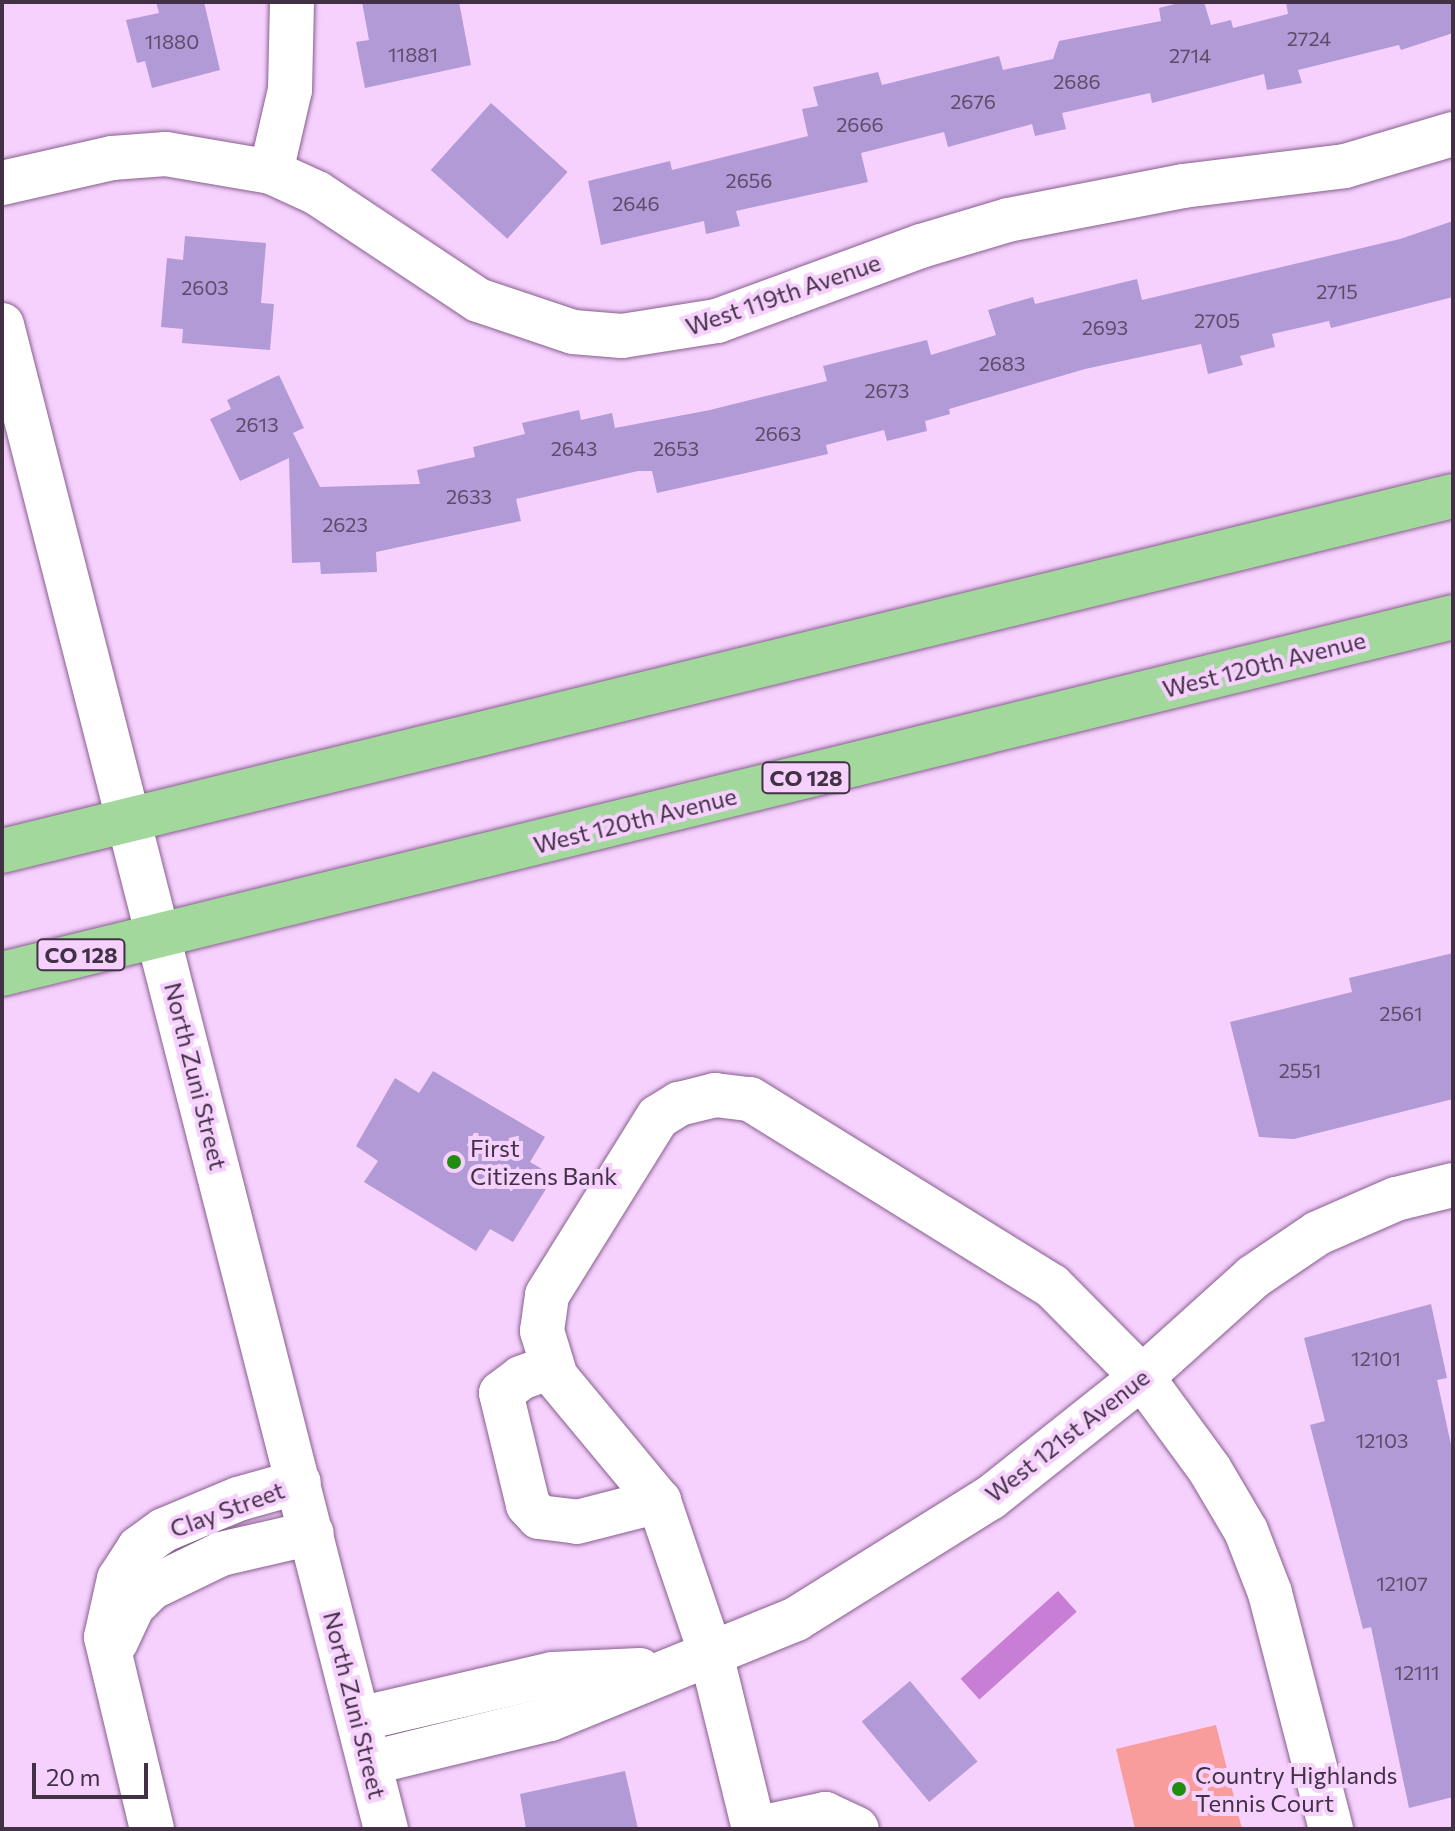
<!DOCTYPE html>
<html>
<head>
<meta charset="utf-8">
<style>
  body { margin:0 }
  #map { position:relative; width:1455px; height:1831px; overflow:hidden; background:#f6d1fd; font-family:Commissioner,sans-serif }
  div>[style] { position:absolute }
  .green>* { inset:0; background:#f89d9b }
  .water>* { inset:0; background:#c87ed5; transform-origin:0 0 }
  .building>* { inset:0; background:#b19ad6; transform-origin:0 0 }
  .roads { filter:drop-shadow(0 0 2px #885f8f) drop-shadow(0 0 2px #885f8f) }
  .minor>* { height:44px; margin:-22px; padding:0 22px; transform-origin:22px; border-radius:22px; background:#fff }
  .major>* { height:44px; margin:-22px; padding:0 22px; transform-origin:22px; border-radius:22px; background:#a2d89c }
  .dots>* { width:22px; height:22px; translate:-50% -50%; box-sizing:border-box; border:4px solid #f6d1fd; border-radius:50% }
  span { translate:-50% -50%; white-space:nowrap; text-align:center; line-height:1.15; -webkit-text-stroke:8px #f6d1fd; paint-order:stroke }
  .number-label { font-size:20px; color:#5e4a69 }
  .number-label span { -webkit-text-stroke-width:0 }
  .shield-label span { padding:2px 6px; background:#f6d1fd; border:2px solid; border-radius:6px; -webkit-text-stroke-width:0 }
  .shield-label { font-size:22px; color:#423045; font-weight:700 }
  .street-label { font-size:24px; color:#423045 }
  .poi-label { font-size:24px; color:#423045 }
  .left { translate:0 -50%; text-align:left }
  .frame { position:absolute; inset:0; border:4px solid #423045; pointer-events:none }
  .scale { position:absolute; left:32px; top:1763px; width:116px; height:36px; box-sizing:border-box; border:4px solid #423045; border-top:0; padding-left:10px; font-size:24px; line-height:28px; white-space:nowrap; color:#423045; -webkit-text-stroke:6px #f6d1fd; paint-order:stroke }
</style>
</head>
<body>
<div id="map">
  <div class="green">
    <i style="clip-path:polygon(1216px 1725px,1242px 1829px,1135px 1829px,1116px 1749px)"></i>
  </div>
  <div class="water">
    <i style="left:1058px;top:1591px;width:28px;height:131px;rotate:48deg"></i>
  </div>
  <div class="building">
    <i style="clip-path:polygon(156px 2px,204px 2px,220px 70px,152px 88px,145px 61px,137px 63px,126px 20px,159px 13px)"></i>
    <i style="clip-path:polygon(362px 2px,459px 2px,471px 65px,365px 88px,356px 42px,369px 40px)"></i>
    <i style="clip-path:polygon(1183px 2px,1204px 2px,1211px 25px,1231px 20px,1233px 28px,1288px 14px,1286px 2px,1453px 2px,1453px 33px,1401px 50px,1399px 45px,1298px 70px,1302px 83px,1267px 90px,1264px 74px,1152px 103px,1150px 93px,1062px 113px,1066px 129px,1035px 136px,1032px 124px,948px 147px,944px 132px,861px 153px,868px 182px,736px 211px,740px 226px,706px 234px,704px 221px,601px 245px,588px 181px,670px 161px,672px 170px,808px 136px,802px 109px,818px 106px,813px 87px,878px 72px,882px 85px,999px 56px,1003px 70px,1053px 59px,1059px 41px,1161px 21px,1159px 8px)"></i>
    <i style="left:491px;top:103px;width:103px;height:90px;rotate:42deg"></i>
    <i style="clip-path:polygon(1453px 221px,1453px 297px,1331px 328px,1329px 321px,1272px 334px,1275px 347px,1240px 356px,1243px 365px,1208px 374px,1201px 344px,1085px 369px,949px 409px,950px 414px,925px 421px,927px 431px,887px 441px,884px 430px,826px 445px,828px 454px,746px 473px,657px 493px,652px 471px,638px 471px,516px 499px,521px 521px,376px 552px,377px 572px,321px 574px,320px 562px,292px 563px,289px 458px,240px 481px,210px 419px,231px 409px,227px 400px,279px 375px,304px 428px,293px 433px,320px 487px,420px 484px,417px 470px,475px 457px,473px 447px,525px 434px,522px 423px,579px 410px,581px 420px,612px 413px,615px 428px,710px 410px,827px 381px,823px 366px,927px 340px,931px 355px,996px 335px,988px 310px,1033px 297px,1035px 304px,1137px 279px,1142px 300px,1400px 239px)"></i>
    <i style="clip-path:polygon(185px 236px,266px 243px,261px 303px,274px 304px,270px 350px,182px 343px,183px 329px,161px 327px,167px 258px,183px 260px)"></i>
    <i style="clip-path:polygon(1453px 953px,1453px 1099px,1294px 1139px,1259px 1137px,1230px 1022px,1352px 992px,1349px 978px)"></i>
    <i style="clip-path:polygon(433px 1071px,545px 1137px,530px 1162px,554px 1176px,513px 1242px,490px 1229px,476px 1251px,364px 1182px,378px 1161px,356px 1146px,395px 1078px,419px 1093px)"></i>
    <i style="clip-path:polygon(1431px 1304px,1447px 1378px,1437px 1380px,1453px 1454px,1453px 1797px,1409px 1808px,1371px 1627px,1363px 1629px,1310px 1425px,1325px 1421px,1304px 1338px)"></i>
    <i style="left:910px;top:1681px;width:105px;height:63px;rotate:50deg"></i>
    <i style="clip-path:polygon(625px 1771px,638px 1829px,526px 1829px,520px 1794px)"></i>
  </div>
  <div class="roads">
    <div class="minor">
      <i style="left:271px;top:172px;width:84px;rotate:-77deg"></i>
      <i style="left:290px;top:90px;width:88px;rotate:-88.7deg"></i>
      <i style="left:2px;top:183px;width:113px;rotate:-12.8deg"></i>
      <i style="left:112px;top:158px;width:54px;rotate:-4.2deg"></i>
      <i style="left:166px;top:154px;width:107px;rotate:9.7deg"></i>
      <i style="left:271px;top:172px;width:51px;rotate:24.5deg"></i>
      <i style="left:317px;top:193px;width:193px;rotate:33.6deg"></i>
      <i style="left:478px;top:300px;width:100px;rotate:18.6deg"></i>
      <i style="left:573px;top:332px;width:49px;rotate:4.7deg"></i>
      <i style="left:622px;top:336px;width:96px;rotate:-9deg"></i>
      <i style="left:717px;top:321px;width:217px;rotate:-20.2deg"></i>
      <i style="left:921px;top:246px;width:91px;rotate:-16.6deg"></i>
      <i style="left:1008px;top:220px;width:178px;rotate:-11deg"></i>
      <i style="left:1183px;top:186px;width:163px;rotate:-7deg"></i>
      <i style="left:1345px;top:166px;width:113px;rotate:-16.5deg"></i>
      <i style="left:2px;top:325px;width:1552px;rotate:75.68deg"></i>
      <i style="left:551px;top:1367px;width:32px;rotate:160deg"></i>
      <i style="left:521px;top:1378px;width:25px;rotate:143deg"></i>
      <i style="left:501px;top:1393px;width:115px;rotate:76.4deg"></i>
      <i style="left:528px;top:1505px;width:16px;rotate:47deg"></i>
      <i style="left:539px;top:1517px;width:38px;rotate:7deg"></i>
      <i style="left:577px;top:1522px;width:85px;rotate:-14.4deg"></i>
      <i style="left:116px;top:1642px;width:40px;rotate:-65deg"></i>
      <i style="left:133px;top:1606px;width:25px;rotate:-45deg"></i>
      <i style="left:151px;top:1588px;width:78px;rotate:-25.9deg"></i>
      <i style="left:221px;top:1554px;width:93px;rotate:-13deg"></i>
      <i style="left:359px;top:1719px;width:199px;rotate:-13.1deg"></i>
      <i style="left:553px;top:1674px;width:87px;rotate:-2.6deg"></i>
      <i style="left:370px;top:1763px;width:185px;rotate:-13.7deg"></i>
      <i style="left:550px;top:1719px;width:266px;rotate:-22.1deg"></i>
      <i style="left:796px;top:1619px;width:229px;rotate:-32deg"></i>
      <i style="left:990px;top:1498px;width:194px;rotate:-38.5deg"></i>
      <i style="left:1142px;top:1377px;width:149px;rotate:-42deg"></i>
      <i style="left:1253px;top:1277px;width:78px;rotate:-34.1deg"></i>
      <i style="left:1318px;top:1233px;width:85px;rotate:-23.6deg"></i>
      <i style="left:1396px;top:1199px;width:59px;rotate:-13.8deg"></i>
      <i style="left:152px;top:1829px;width:197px;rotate:-103.5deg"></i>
      <i style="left:106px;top:1637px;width:59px;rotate:-77.4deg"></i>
      <i style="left:119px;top:1579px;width:37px;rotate:-57deg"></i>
      <i style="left:139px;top:1548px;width:31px;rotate:-36deg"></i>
      <i style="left:164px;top:1530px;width:80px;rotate:-22.7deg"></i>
      <i style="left:238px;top:1499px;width:63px;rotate:-15.6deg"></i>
      <i style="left:754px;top:1829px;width:180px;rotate:-103.8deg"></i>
      <i style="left:711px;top:1654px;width:162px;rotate:-108.8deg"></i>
      <i style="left:659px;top:1501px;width:161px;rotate:-129.7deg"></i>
      <i style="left:556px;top:1377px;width:48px;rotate:-106.9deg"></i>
      <i style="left:542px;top:1331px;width:36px;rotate:-82deg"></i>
      <i style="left:547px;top:1295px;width:210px;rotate:-58.1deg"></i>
      <i style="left:658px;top:1117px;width:25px;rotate:-32deg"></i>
      <i style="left:679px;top:1104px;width:37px;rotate:-14deg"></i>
      <i style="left:715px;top:1095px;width:35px;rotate:7deg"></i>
      <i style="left:750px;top:1099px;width:355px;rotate:31.8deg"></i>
      <i style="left:1052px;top:1286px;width:128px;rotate:45.3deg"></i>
      <i style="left:1142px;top:1377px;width:115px;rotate:53.8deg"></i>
      <i style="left:1210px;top:1470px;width:71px;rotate:59.5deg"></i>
      <i style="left:1246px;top:1531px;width:66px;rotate:68.8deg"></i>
      <i style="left:1270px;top:1593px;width:244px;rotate:75.5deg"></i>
      <i style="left:754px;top:1829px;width:73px;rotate:-11.9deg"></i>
      <i style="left:825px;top:1814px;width:35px;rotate:25deg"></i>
    </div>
    <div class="major">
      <i style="left:2px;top:851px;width:1494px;rotate:-13.75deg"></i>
      <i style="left:2px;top:974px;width:1494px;rotate:-13.82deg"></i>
    </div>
  </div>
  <div class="dots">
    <i style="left:454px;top:1162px;background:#208d11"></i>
    <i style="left:1179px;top:1789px;background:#208d11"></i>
  </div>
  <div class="number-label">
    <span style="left:1309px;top:38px">2724</span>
    <span style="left:172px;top:41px">11880</span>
    <span style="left:413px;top:54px">11881</span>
    <span style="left:1190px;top:55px">2714</span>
    <span style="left:1077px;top:81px">2686</span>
    <span style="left:973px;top:101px">2676</span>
    <span style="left:860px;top:124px">2666</span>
    <span style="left:749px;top:180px">2656</span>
    <span style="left:636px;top:203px">2646</span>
    <span style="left:205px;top:287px">2603</span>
    <span style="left:1337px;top:291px">2715</span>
    <span style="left:1217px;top:320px">2705</span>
    <span style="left:1105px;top:327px">2693</span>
    <span style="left:1002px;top:363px">2683</span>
    <span style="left:887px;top:390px">2673</span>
    <span style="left:257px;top:424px">2613</span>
    <span style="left:778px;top:433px">2663</span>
    <span style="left:574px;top:448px">2643</span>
    <span style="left:676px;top:448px">2653</span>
    <span style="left:469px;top:496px">2633</span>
    <span style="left:345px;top:524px">2623</span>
    <span style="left:1401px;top:1013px">2561</span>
    <span style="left:1300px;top:1070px">2551</span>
    <span style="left:1376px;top:1358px">12101</span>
    <span style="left:1382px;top:1440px">12103</span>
    <span style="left:1402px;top:1583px">12107</span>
    <span style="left:1417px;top:1672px">12111</span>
  </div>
  <div class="shield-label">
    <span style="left:806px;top:778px">CO 128</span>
    <span style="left:81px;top:955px">CO 128</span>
  </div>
  <div class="street-label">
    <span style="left:783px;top:294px;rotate:-19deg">West 119th Avenue</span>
    <span style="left:1264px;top:664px;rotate:-14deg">West 120th Avenue</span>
    <span style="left:635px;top:820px;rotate:-14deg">West 120th Avenue</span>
    <span style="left:196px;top:1076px;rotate:76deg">North Zuni Street</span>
    <span style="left:1067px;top:1435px;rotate:-38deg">West 121st Avenue</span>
    <span style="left:227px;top:1509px;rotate:-20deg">Clay Street</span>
    <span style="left:355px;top:1705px;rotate:76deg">North Zuni Street</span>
  </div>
  <div class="poi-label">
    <span class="left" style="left:470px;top:1162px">First<br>Citizens Bank</span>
    <span class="left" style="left:1195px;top:1789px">Country Highlands<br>Tennis Court</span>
  </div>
  <div class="frame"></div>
  <div class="scale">20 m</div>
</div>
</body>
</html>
